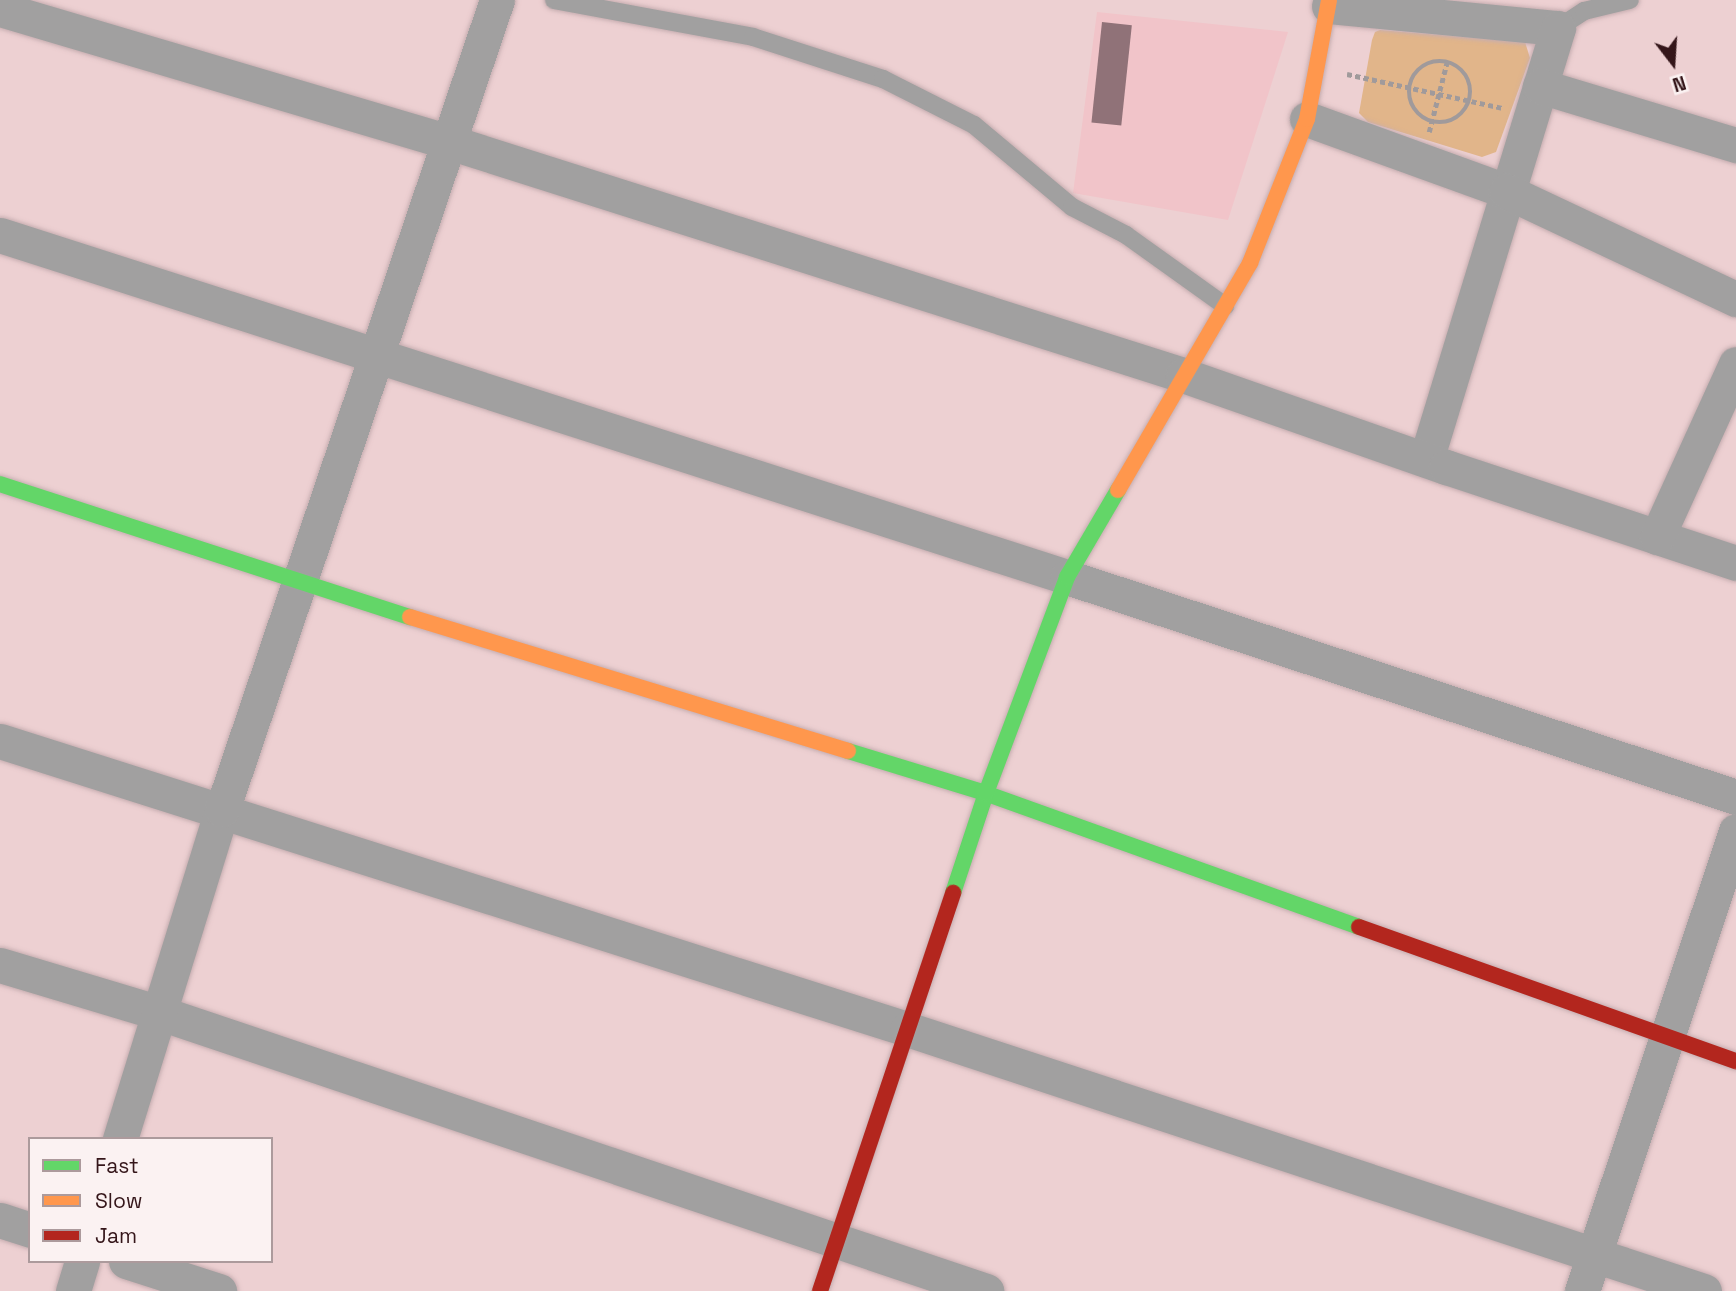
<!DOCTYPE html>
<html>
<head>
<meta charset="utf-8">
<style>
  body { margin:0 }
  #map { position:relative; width:1736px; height:1291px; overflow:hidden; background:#edd0d2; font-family:"Space Grotesk",sans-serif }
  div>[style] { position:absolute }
  .built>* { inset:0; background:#f1c4c9 }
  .green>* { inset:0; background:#e1b58a }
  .building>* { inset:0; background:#907278; transform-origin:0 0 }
  .path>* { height:4.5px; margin-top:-2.25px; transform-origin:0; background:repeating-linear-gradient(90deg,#a09a9b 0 5px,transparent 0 8.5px) }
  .path>.ring { margin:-2.25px; padding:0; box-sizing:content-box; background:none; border:4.5px solid #a09a9b; border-radius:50% }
  .roads { filter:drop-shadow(0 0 2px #c6adb0) drop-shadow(0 0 2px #c6adb0) }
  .lane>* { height:18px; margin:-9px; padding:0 9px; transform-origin:9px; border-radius:9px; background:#a1a0a0 }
  .street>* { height:35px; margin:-17.5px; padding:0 17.5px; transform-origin:17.5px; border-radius:17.5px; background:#a1a0a0 }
  .fast>* { height:16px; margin:-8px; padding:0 8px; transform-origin:8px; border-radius:8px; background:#63d668 }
  .slow>* { height:16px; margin:-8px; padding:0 8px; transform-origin:8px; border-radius:8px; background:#ff974d }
  .jam>* { height:16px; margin:-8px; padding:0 8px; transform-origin:8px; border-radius:8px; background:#b3261e }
  span { translate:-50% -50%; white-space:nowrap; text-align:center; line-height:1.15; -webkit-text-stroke:7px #fbf2f2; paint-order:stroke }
  .legend { position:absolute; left:28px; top:1137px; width:245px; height:126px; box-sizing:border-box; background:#fbf2f2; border:2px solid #ac9a9c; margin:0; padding:9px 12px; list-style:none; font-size:21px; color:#35161a }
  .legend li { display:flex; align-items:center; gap:14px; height:35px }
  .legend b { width:35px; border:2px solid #ac9a9c }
  .north { position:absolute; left:1638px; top:28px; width:70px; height:70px; -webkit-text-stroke:5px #fbf2f2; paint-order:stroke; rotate:163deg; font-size:19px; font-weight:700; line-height:28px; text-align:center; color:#35161a }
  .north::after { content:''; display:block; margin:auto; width:24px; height:32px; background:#35161a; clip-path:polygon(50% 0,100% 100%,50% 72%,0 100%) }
</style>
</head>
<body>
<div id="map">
  <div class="built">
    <i style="clip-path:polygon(1097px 12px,1288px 32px,1228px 220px,1073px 193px)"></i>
  </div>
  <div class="green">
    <i style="clip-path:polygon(1380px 30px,1525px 42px,1530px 58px,1496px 152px,1482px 157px,1368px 122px,1359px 113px,1372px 40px,1375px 32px)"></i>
  </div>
  <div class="building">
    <i style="left:1102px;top:22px;width:30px;height:101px;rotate:6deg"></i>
  </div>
  <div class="path">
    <i class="ring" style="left:1409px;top:61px;width:57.5px;height:57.5px"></i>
    <i style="left:1347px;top:74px;width:160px;rotate:12.3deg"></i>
    <i style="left:1429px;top:132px;width:72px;rotate:-75.6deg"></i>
  </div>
  <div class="roads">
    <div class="lane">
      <i style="left:554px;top:0;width:202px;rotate:10.5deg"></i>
      <i style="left:753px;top:37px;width:137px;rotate:17.9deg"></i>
      <i style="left:883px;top:79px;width:102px;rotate:26.8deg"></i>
      <i style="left:974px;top:125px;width:128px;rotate:39.9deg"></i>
      <i style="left:1072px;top:207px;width:61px;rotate:27.4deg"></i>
      <i style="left:1126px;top:235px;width:122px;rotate:35.6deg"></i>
      <i style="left:1558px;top:28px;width:31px;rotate:-33deg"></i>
      <i style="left:1584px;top:11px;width:47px;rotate:-13.4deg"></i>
    </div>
    <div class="street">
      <i style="left:1329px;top:6px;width:230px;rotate:5.5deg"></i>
      <i style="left:1558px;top:28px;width:451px;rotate:107deg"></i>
      <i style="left:0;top:9px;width:468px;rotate:16.5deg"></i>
      <i style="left:449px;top:142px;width:770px;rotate:17.61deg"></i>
      <i style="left:1183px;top:375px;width:279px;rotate:19.3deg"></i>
      <i style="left:1446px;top:467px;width:305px;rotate:18.3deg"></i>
      <i style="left:1540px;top:86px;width:205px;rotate:16.8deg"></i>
      <i style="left:1307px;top:119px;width:212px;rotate:19.9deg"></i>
      <i style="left:1506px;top:191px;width:254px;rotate:25.2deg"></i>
      <i style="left:0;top:235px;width:1120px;rotate:17.77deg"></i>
      <i style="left:1067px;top:577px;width:704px;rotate:18.2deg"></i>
      <i style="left:1657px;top:537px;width:190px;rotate:-65.5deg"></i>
      <i style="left:0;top:741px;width:952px;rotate:17.62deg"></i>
      <i style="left:907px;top:1029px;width:839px;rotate:18.2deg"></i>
      <i style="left:0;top:965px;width:167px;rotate:16.7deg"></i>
      <i style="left:160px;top:1013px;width:872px;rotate:18.6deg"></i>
      <i style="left:120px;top:1139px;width:344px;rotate:-72.8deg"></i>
      <i style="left:222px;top:810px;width:855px;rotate:-71.25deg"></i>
      <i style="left:0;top:1220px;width:32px;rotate:18deg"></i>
      <i style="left:126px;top:1261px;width:98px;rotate:17.9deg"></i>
      <i style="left:73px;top:1291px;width:31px;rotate:-73deg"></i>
      <i style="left:1582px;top:1291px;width:485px;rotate:-71.5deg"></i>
    </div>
    <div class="fast">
      <i style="left:0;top:484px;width:431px;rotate:18deg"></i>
      <i style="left:848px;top:751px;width:140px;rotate:17deg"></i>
      <i style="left:982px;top:792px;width:400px;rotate:19.7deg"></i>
      <i style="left:953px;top:893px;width:105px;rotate:-71.7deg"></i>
      <i style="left:986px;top:793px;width:231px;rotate:-69.4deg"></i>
      <i style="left:1067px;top:577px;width:101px;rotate:-59.6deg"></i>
    </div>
    <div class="slow">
      <i style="left:1118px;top:490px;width:263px;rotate:-59.8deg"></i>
      <i style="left:1250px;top:263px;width:155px;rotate:-68.4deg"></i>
      <i style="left:1307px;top:119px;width:121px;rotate:-79.5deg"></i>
      <i style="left:410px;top:617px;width:458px;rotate:17deg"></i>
    </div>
    <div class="jam">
      <i style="left:1359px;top:927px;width:400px;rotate:19.6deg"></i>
      <i style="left:820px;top:1291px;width:420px;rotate:-71.5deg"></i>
    </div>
  </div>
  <ul class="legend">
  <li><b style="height:9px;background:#63d668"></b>Fast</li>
  <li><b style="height:9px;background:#ff974d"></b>Slow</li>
  <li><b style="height:9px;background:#b3261e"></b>Jam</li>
  </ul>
  <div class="north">N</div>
</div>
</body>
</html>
